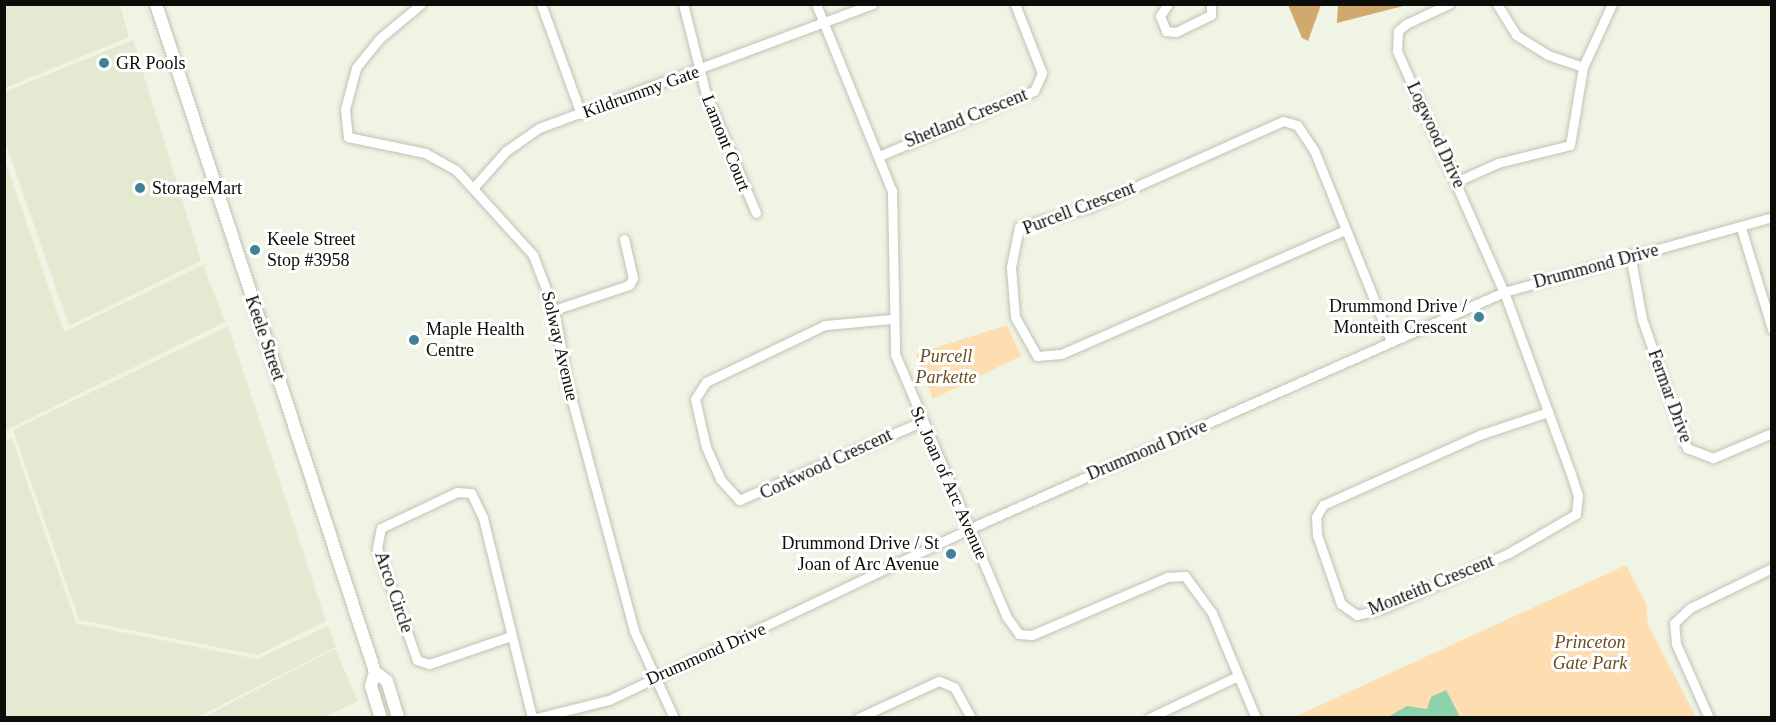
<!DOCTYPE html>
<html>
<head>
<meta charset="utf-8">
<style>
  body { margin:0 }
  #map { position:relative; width:1776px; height:722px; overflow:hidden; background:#f0f4e4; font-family:Georgia,serif }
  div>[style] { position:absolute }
  .built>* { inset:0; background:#e4ead2 }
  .green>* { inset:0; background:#fedeb1 }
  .forest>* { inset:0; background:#d1a96f }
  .water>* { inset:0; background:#8bd2ad }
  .roads { filter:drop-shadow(0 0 2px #bfc3b3) drop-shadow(0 0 2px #bfc3b3) }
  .minor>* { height:9px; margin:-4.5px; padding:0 4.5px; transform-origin:4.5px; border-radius:4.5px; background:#fff }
  .major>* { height:12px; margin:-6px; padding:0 6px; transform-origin:6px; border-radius:6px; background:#fff }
  .dots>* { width:16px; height:16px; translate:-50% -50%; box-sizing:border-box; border:3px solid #fff; border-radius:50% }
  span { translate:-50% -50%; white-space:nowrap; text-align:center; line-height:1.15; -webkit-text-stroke:6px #fff; paint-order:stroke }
  .poi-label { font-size:18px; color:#0c0d08 }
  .left { translate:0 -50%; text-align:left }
  .right { translate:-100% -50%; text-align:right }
  .street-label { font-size:18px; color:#0c0d08 }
  .park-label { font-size:18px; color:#694d21; font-style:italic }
  .frame { position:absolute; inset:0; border:6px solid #0c0d08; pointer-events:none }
</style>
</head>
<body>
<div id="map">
  <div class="built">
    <i style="clip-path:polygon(5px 4px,120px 5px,129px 37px,5px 88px)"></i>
    <i style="clip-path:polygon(133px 40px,201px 261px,69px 326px,5px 141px,5px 92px)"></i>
    <i style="clip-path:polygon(4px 157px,64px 332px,203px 265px,225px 322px,5px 431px)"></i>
    <i style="clip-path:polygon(228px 326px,326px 621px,257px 655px,79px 620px,13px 430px)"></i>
    <i style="clip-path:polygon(12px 438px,76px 623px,257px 659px,328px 626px,336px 647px,198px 717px,5px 717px,4px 441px)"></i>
    <i style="clip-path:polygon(335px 649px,358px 701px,324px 717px,204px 717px)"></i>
  </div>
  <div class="green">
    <i style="clip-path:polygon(1007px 325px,1021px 356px,933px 399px,916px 354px)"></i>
    <i style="clip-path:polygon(1626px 565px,1646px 604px,1648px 625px,1696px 717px,1292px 718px)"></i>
  </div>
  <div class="forest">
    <i style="clip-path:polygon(1288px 5px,1321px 5px,1308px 41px,1302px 38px)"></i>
    <i style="clip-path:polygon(1338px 5px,1338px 4px,1407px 5px,1337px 23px)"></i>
  </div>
  <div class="water">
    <i style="clip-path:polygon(1446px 690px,1460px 717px,1388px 717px,1407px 706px,1427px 709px,1431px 697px)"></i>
  </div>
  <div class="roads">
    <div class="minor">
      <i style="left:421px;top:4px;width:53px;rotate:140.3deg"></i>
      <i style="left:380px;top:38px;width:38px;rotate:129deg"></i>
      <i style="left:356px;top:68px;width:42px;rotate:105deg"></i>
      <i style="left:345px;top:109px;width:28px;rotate:84deg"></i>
      <i style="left:348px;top:137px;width:79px;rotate:11.7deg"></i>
      <i style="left:425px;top:153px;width:35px;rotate:29deg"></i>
      <i style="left:456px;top:170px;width:115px;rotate:47.8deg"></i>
      <i style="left:533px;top:255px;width:59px;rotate:69.1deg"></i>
      <i style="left:554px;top:310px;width:73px;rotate:79.8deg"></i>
      <i style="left:567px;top:382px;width:258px;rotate:74.9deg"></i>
      <i style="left:634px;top:631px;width:96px;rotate:65.3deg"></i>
      <i style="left:541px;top:4px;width:117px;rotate:70deg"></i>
      <i style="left:683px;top:4px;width:93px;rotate:75.7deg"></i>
      <i style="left:706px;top:94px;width:129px;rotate:67.2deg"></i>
      <i style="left:816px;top:4px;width:202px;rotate:67.9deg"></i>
      <i style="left:892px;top:191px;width:163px;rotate:88.9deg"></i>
      <i style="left:895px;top:354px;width:285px;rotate:67deg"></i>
      <i style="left:1006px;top:616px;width:22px;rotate:54deg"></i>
      <i style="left:1019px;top:634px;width:13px;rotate:4deg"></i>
      <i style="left:1032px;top:635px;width:147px;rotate:-23.2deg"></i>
      <i style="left:1167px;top:577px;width:18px;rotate:-3deg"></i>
      <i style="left:1185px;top:576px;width:46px;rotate:53.9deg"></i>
      <i style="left:1212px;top:613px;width:114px;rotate:67.3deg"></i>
      <i style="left:1168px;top:4px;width:14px;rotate:124deg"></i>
      <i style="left:1160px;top:16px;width:16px;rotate:68deg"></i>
      <i style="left:1166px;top:31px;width:10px;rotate:6deg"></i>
      <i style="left:1176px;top:32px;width:39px;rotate:-26deg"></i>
      <i style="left:1211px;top:15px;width:11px;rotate:-90deg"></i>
      <i style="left:1449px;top:4px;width:47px;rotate:155.1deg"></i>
      <i style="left:1406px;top:24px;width:11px;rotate:139deg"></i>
      <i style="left:1398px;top:31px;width:20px;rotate:93deg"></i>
      <i style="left:1397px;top:51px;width:264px;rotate:66.1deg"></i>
      <i style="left:1504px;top:292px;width:191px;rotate:69.8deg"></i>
      <i style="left:1570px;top:471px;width:25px;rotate:72deg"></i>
      <i style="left:1578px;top:495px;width:19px;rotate:96deg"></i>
      <i style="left:1576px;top:514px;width:78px;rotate:149.8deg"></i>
      <i style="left:1509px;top:553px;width:140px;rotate:156.4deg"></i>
      <i style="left:1381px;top:609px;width:25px;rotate:166deg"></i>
      <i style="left:1357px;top:615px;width:19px;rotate:-145deg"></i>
      <i style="left:1341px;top:604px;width:73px;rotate:-109.2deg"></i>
      <i style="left:1317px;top:535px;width:18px;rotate:-93deg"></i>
      <i style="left:1316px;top:517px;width:14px;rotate:-60deg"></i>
      <i style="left:1323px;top:505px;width:174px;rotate:-24.1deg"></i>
      <i style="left:1482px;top:434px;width:70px;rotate:-18.4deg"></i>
      <i style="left:1497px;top:4px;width:36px;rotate:58deg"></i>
      <i style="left:1516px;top:35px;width:38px;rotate:32deg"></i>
      <i style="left:1548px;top:55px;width:37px;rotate:19deg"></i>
      <i style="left:879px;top:156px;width:168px;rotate:-22.8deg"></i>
      <i style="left:1034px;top:91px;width:20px;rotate:-66deg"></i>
      <i style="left:1042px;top:73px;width:74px;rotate:-111.4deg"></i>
      <i style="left:1458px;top:181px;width:44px;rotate:-24.2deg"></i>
      <i style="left:1498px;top:163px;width:74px;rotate:-14deg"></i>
      <i style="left:1570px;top:145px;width:79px;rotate:-80.5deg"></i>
      <i style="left:1583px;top:67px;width:69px;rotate:-65.3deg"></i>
      <i style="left:475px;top:186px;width:47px;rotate:-48.5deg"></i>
      <i style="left:506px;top:151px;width:40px;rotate:-34.9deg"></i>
      <i style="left:539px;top:128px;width:356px;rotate:-20.4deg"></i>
      <i style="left:1741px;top:228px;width:106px;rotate:72.9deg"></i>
      <i style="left:1345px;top:230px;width:310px;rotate:156.4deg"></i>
      <i style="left:1061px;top:354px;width:24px;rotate:175deg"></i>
      <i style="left:1037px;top:356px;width:45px;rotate:-119.4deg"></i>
      <i style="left:1015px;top:317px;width:50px;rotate:-94.6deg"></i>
      <i style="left:1011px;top:267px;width:41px;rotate:-78.7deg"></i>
      <i style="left:1019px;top:227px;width:74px;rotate:-15.7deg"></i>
      <i style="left:1090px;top:207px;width:211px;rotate:-24deg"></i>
      <i style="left:1283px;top:121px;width:15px;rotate:16deg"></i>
      <i style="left:1297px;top:125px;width:30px;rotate:56deg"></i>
      <i style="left:1314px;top:150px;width:207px;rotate:68.1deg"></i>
      <i style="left:1630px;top:254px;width:66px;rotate:79.5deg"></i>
      <i style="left:1642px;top:319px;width:137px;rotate:70.8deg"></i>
      <i style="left:1687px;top:448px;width:28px;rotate:21deg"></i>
      <i style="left:1713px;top:458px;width:64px;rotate:-23deg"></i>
      <i style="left:554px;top:310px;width:79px;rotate:-18.4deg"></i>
      <i style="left:629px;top:285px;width:8px;rotate:-60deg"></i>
      <i style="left:633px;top:278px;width:40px;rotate:-103deg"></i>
      <i style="left:892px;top:319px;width:67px;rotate:174.9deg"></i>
      <i style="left:825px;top:325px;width:132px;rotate:154.4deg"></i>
      <i style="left:706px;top:382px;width:20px;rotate:123deg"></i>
      <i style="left:695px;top:399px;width:49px;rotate:77.1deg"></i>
      <i style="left:706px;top:447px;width:36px;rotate:66deg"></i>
      <i style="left:721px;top:480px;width:27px;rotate:48deg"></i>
      <i style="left:739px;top:500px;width:198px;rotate:-23.2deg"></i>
      <i style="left:511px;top:636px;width:87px;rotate:161.1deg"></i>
      <i style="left:429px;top:664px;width:13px;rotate:-162deg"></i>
      <i style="left:417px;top:660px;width:119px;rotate:-109.7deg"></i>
      <i style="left:377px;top:548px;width:20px;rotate:-79deg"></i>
      <i style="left:381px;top:528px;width:84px;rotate:-25.3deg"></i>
      <i style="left:457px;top:492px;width:14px;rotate:4deg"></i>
      <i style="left:471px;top:493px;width:28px;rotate:64deg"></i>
      <i style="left:483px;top:518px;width:206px;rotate:76.2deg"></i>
      <i style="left:536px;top:718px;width:75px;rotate:-13.9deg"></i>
      <i style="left:609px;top:700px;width:401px;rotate:-25.4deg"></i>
      <i style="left:971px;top:528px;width:583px;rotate:-23.88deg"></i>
      <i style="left:1504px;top:292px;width:278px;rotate:-15.6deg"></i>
      <i style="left:858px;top:718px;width:89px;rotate:-24.6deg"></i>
      <i style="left:939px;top:681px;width:16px;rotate:22deg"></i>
      <i style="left:954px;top:687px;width:35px;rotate:61deg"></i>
      <i style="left:1149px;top:718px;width:98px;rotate:-25.3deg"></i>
      <i style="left:1709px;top:718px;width:81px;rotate:-114deg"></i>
      <i style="left:1676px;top:644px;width:21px;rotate:-95deg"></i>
      <i style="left:1674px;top:623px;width:22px;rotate:-43deg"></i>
      <i style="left:1690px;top:608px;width:91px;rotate:-26deg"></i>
    </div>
    <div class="major">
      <i style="left:156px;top:4px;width:703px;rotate:71.85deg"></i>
      <i style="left:375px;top:672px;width:15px;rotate:37deg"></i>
      <i style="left:387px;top:681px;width:39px;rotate:73deg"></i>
      <i style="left:375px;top:672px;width:15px;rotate:106deg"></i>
      <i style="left:371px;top:686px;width:34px;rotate:73deg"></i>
    </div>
  </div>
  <div class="dots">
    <i style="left:104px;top:63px;background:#428096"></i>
    <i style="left:140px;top:188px;background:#428096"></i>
    <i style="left:255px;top:250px;background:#428096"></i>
    <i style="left:1479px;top:317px;background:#428096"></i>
    <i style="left:414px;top:340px;background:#428096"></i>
    <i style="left:951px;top:554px;background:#428096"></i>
  </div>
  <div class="poi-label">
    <span class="left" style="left:116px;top:63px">GR Pools</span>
    <span class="left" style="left:152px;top:188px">StorageMart</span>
    <span class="left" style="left:267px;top:250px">Keele Street<br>Stop #3958</span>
    <span class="right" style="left:1467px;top:317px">Drummond Drive /<br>Monteith Crescent</span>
    <span class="left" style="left:426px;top:340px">Maple Health<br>Centre</span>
    <span class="right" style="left:939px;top:554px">Drummond Drive / St<br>Joan of Arc Avenue</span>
  </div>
  <div class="street-label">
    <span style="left:641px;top:92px;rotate:-20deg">Kildrummy Gate</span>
    <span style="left:966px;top:118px;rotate:-22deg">Shetland Crescent</span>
    <span style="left:1436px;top:135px;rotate:65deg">Logwood Drive</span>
    <span style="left:726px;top:143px;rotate:68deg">Lamont Court</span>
    <span style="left:1079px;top:208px;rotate:-21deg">Purcell Crescent</span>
    <span style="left:1596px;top:266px;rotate:-15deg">Drummond Drive</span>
    <span style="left:265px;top:338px;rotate:71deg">Keele Street</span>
    <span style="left:560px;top:346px;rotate:77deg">Solway Avenue</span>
    <span style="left:1670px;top:396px;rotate:70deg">Fermar Drive</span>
    <span style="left:1147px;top:450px;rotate:-23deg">Drummond Drive</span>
    <span style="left:826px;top:464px;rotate:-25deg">Corkwood Crescent</span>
    <span style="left:949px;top:483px;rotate:66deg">St. Joan of Arc Avenue</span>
    <span style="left:1431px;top:585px;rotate:-22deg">Monteith Crescent</span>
    <span style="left:394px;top:592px;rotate:71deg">Arco Circle</span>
    <span style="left:706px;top:654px;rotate:-24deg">Drummond Drive</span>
  </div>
  <div class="park-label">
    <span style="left:946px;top:367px">Purcell<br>Parkette</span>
    <span style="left:1590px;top:653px">Princeton<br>Gate Park</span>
  </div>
  <div class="frame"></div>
</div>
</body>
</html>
